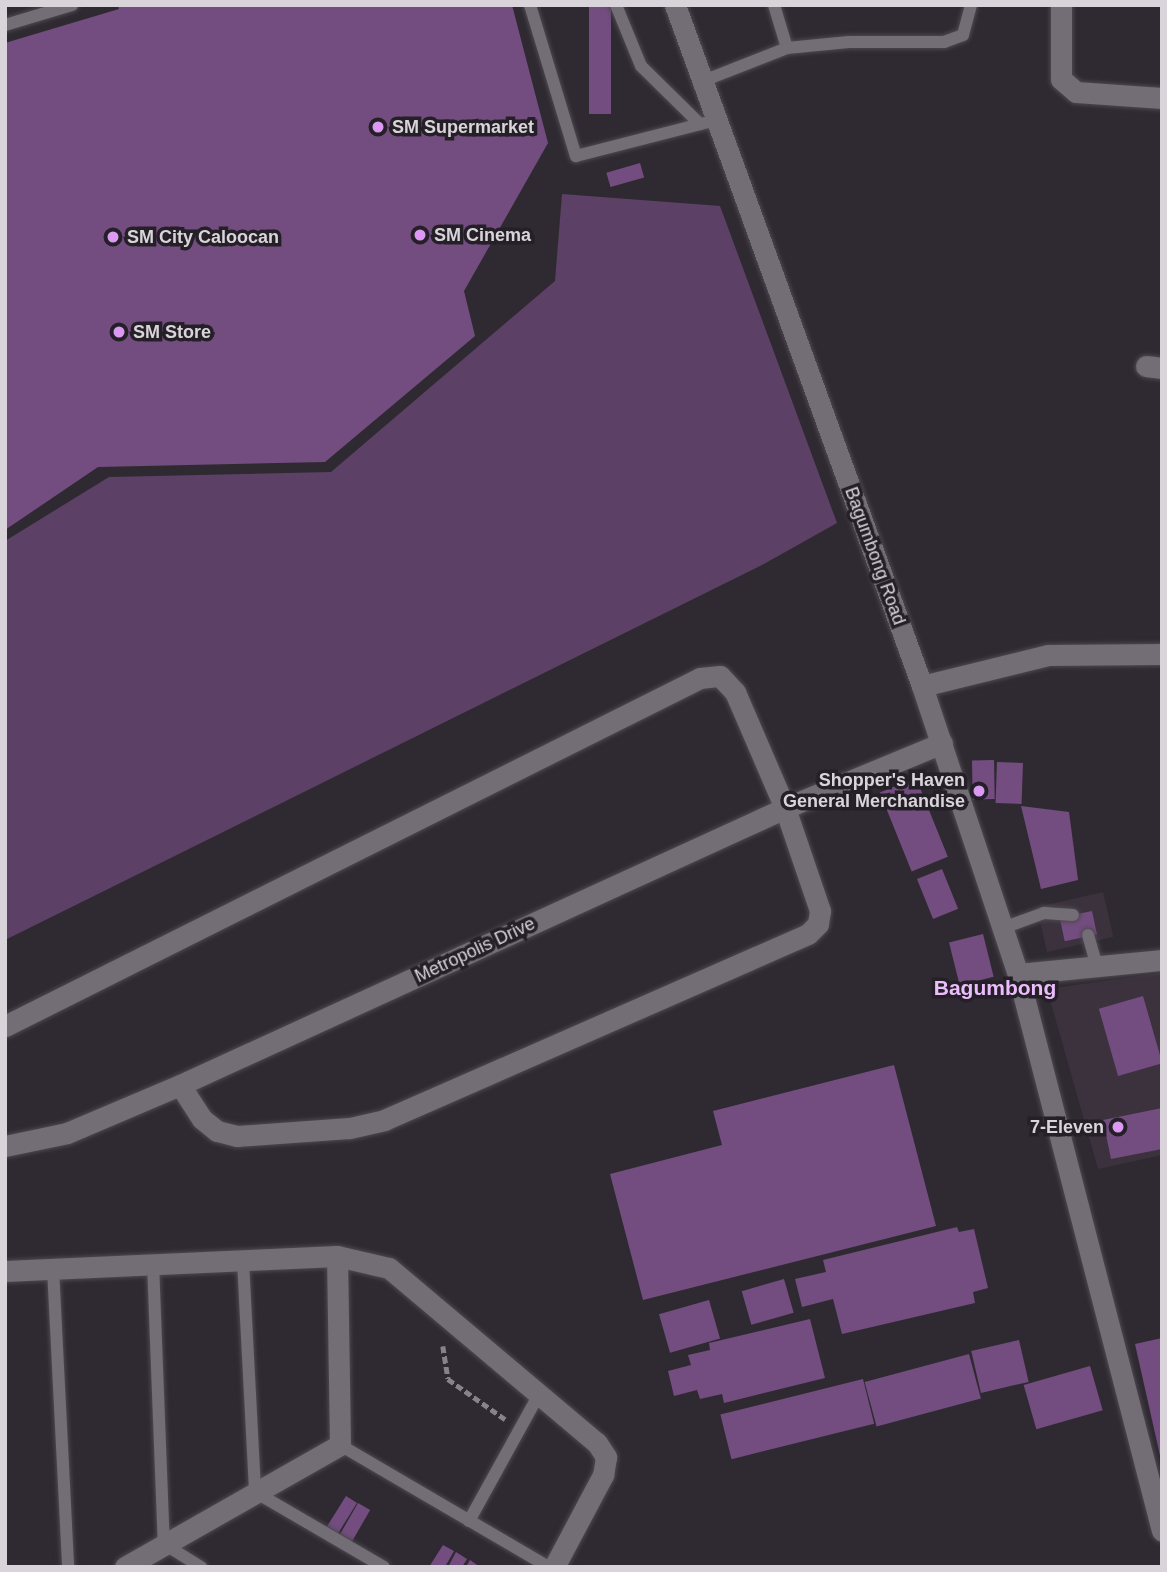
<!DOCTYPE html>
<html>
<head>
<meta charset="utf-8">
<style>
  body { margin:0 }
  #map { position:relative; width:1167px; height:1572px; overflow:hidden; background:#2f2a31; font-family:Helvetica,sans-serif }
  div>[style] { position:absolute }
  .built>* { inset:0; background:#3b323e; transform-origin:0 0 }
  .green>* { inset:0; background:#5c4066 }
  .building>* { inset:0; background:#734d80; transform-origin:0 0 }
  .path>* { height:4.5px; margin-top:-2.25px; transform-origin:0; background:repeating-linear-gradient(90deg,#878389 0 7px,transparent 0 10.5px) }
  .roads { filter:drop-shadow(0 0 2px #4d484f) drop-shadow(0 0 2px #4d484f) }
  .service>* { height:12px; margin:-6px; padding:0 6px; transform-origin:6px; border-radius:6px; background:#736d75 }
  .minor>* { height:21px; margin:-10.5px; padding:0 10.5px; transform-origin:10.5px; border-radius:10.5px; background:#736d75 }
  .secondary>* { height:21px; margin:-10.5px; padding:0 10.5px; transform-origin:10.5px; border-radius:10.5px; background:#736d75 }
  .dots>* { width:19px; height:19px; translate:-50% -50%; box-sizing:border-box; border:4px solid #252027; border-radius:50% }
  span { translate:-50% -50%; white-space:nowrap; text-align:center; line-height:1.15; -webkit-text-stroke:7px #252027; paint-order:stroke }
  .poi-label { font-size:18px; color:#d8d4d9; font-weight:700 }
  .left { translate:0 -50%; text-align:left }
  .right { translate:-100% -50%; text-align:right }
  .street-label { font-size:18px; color:#d8d4d9 }
  .quarter-label { font-size:21px; color:#ecbdfd; font-weight:700 }
  .frame { position:absolute; inset:0; border:7px solid #d8d4d9; pointer-events:none }
</style>
</head>
<body>
<div id="map">
  <div class="built">
    <i style="left:1103px;top:892px;width:46px;height:68px;rotate:77deg"></i>
    <i style="clip-path:polygon(1162px 973px,1162px 1155px,1098px 1169px,1047px 989px)"></i>
  </div>
  <div class="green">
    <i style="clip-path:polygon(562px 194px,720px 206px,837px 523px,760px 566px,5px 940px,5px 541px,109px 477px,331px 472px,555px 281px)"></i>
  </div>
  <div class="building">
    <i style="clip-path:polygon(118px 5px,512px 5px,548px 143px,464px 291px,475px 336px,325px 462px,98px 467px,5px 530px,5px 43px,119px 9px)"></i>
    <i style="left:589px;top:5px;width:22px;height:109px"></i>
    <i style="left:640px;top:163px;width:15px;height:35px;rotate:74deg"></i>
    <i style="left:994px;top:760px;width:39px;height:22px;rotate:89deg"></i>
    <i style="left:997px;top:762px;width:26px;height:41px;rotate:2deg"></i>
    <i style="left:916px;top:778px;width:85px;height:39px;rotate:68deg"></i>
    <i style="clip-path:polygon(1021px 806px,1069px 812px,1078px 880px,1041px 889px)"></i>
    <i style="left:942px;top:869px;width:43px;height:27px;rotate:68deg"></i>
    <i style="left:1092px;top:911px;width:24px;height:33px;rotate:78deg"></i>
    <i style="left:983px;top:934px;width:44px;height:35px;rotate:76deg"></i>
    <i style="left:1143px;top:996px;width:70px;height:46px;rotate:74deg"></i>
    <i style="clip-path:polygon(894px 1065px,936px 1226px,643px 1300px,610px 1174px,722px 1145px,713px 1111px)"></i>
    <i style="clip-path:polygon(1162px 1108px,1162px 1149px,1111px 1159px,1103px 1120px)"></i>
    <i style="clip-path:polygon(957px 1227px,959px 1232px,974px 1229px,988px 1288px,973px 1292px,975px 1303px,842px 1334px,833px 1299px,802px 1307px,795px 1279px,826px 1272px,823px 1260px)"></i>
    <i style="left:784px;top:1279px;width:35px;height:44px;rotate:74deg"></i>
    <i style="left:709px;top:1300px;width:40px;height:52px;rotate:74deg"></i>
    <i style="clip-path:polygon(810px 1319px,825px 1378px,724px 1403px,722px 1394px,700px 1399px,697px 1390px,674px 1396px,668px 1371px,691px 1365px,688px 1355px,710px 1350px,709px 1343px)"></i>
    <i style="clip-path:polygon(1162px 1338px,1162px 1459px,1161px 1460px,1135px 1344px)"></i>
    <i style="left:1019px;top:1340px;width:43px;height:49px;rotate:77deg"></i>
    <i style="left:969px;top:1354px;width:46px;height:108px;rotate:75deg"></i>
    <i style="left:1090px;top:1366px;width:46px;height:69px;rotate:74deg"></i>
    <i style="left:863px;top:1379px;width:46px;height:147px;rotate:76deg"></i>
    <i style="left:346px;top:1496px;width:13px;height:36px;rotate:32deg"></i>
    <i style="left:358px;top:1503px;width:14px;height:36px;rotate:30deg"></i>
    <i style="clip-path:polygon(443px 1545px,454px 1551px,445px 1567px,429px 1567px)"></i>
    <i style="clip-path:polygon(456px 1552px,467px 1559px,462px 1567px,448px 1567px)"></i>
    <i style="clip-path:polygon(470px 1560px,480px 1567px,466px 1567px)"></i>
  </div>
  <div class="path">
    <i style="left:443px;top:1346px;width:33px;rotate:81deg"></i>
    <i style="left:448px;top:1379px;width:70px;rotate:35.1deg"></i>
  </div>
  <div class="roads">
    <div class="service">
      <i style="left:530px;top:5px;width:158px;rotate:73.1deg"></i>
      <i style="left:576px;top:156px;width:145px;rotate:-14.4deg"></i>
      <i style="left:616px;top:5px;width:66px;rotate:67.7deg"></i>
      <i style="left:641px;top:66px;width:83px;rotate:44.5deg"></i>
      <i style="left:774px;top:5px;width:45px;rotate:73.2deg"></i>
      <i style="left:5px;top:25px;width:70px;rotate:-16.6deg"></i>
      <i style="left:703px;top:81px;width:90px;rotate:-21.4deg"></i>
      <i style="left:787px;top:48px;width:62px;rotate:-5.5deg"></i>
      <i style="left:849px;top:42px;width:95px"></i>
      <i style="left:944px;top:42px;width:20px;rotate:-20deg"></i>
      <i style="left:963px;top:35px;width:31px;rotate:-75deg"></i>
      <i style="left:1003px;top:928px;width:44px;rotate:-20.1deg"></i>
      <i style="left:1044px;top:913px;width:29px;rotate:4deg"></i>
      <i style="left:1088px;top:935px;width:33px;rotate:74deg"></i>
      <i style="left:243px;top:1261px;width:231px;rotate:87deg"></i>
      <i style="left:255px;top:1492px;width:149px;rotate:30.2deg"></i>
      <i style="left:153px;top:1263px;width:281px;rotate:87.8deg"></i>
      <i style="left:164px;top:1544px;width:44px;rotate:31.9deg"></i>
      <i style="left:53px;top:1268px;width:299px;rotate:87.1deg"></i>
      <i style="left:340px;top:1445px;width:242px;rotate:30.3deg"></i>
      <i style="left:469px;top:1521px;width:143px;rotate:-61.1deg"></i>
    </div>
    <div class="minor">
      <i style="left:1061px;top:5px;width:74px;rotate:90deg"></i>
      <i style="left:1061px;top:79px;width:20px;rotate:41deg"></i>
      <i style="left:1076px;top:92px;width:86px;rotate:4deg"></i>
      <i style="left:1146px;top:366px;width:16px;rotate:7deg"></i>
      <i style="left:922px;top:686px;width:130px;rotate:-13.8deg"></i>
      <i style="left:1048px;top:655px;width:114px;rotate:-0.5deg"></i>
      <i style="left:1018px;top:974px;width:575px;rotate:75.5deg"></i>
      <i style="left:5px;top:1026px;width:777px;rotate:-26.6deg"></i>
      <i style="left:700px;top:678px;width:20px;rotate:-6deg"></i>
      <i style="left:720px;top:676px;width:22px;rotate:47deg"></i>
      <i style="left:735px;top:692px;width:126px;rotate:66.7deg"></i>
      <i style="left:785px;top:808px;width:109px;rotate:71.2deg"></i>
      <i style="left:820px;top:911px;width:13px;rotate:99deg"></i>
      <i style="left:818px;top:924px;width:14px;rotate:135deg"></i>
      <i style="left:808px;top:934px;width:462px;rotate:156.3deg"></i>
      <i style="left:385px;top:1120px;width:37px;rotate:167deg"></i>
      <i style="left:349px;top:1128px;width:112px;rotate:175.9deg"></i>
      <i style="left:237px;top:1136px;width:21px;rotate:-166deg"></i>
      <i style="left:217px;top:1131px;width:19px;rotate:-141deg"></i>
      <i style="left:202px;top:1119px;width:40px;rotate:-122.9deg"></i>
      <i style="left:5px;top:1146px;width:63px;rotate:-11.8deg"></i>
      <i style="left:67px;top:1133px;width:123px;rotate:-23deg"></i>
      <i style="left:180px;top:1085px;width:665px;rotate:-24.6deg"></i>
      <i style="left:785px;top:808px;width:170px;rotate:-22.5deg"></i>
      <i style="left:5px;top:1271px;width:332px;rotate:-2.6deg"></i>
      <i style="left:337px;top:1256px;width:53px;rotate:13deg"></i>
      <i style="left:389px;top:1268px;width:272px;rotate:40.1deg"></i>
      <i style="left:597px;top:1443px;width:17px;rotate:57deg"></i>
      <i style="left:606px;top:1457px;width:18px;rotate:99deg"></i>
      <i style="left:603px;top:1475px;width:104px;rotate:118deg"></i>
      <i style="left:125px;top:1567px;width:247px;rotate:-29.6deg"></i>
      <i style="left:340px;top:1445px;width:189px;rotate:-90.9deg"></i>
    </div>
    <div class="secondary">
      <i style="left:675px;top:5px;width:724px;rotate:70.06deg"></i>
      <i style="left:922px;top:686px;width:304px;rotate:71.6deg"></i>
      <i style="left:1018px;top:974px;width:145px;rotate:-5.6deg"></i>
    </div>
  </div>
  <div class="dots">
    <i style="left:378px;top:127px;background:#dc99f4"></i>
    <i style="left:420px;top:235px;background:#dc99f4"></i>
    <i style="left:113px;top:237px;background:#dc99f4"></i>
    <i style="left:119px;top:332px;background:#dc99f4"></i>
    <i style="left:979px;top:791px;background:#dc99f4"></i>
    <i style="left:1118px;top:1127px;background:#dc99f4"></i>
  </div>
  <div class="poi-label">
    <span class="left" style="left:392px;top:127px">SM Supermarket</span>
    <span class="left" style="left:434px;top:235px">SM Cinema</span>
    <span class="left" style="left:127px;top:237px">SM City Caloocan</span>
    <span class="left" style="left:133px;top:332px">SM Store</span>
    <span class="right" style="left:965px;top:791px">Shopper's Haven<br>General Merchandise</span>
    <span class="right" style="left:1104px;top:1127px">7-Eleven</span>
  </div>
  <div class="street-label">
    <span style="left:875px;top:556px;rotate:70deg">Bagumbong Road</span>
    <span style="left:475px;top:950px;rotate:-25deg">Metropolis Drive</span>
  </div>
  <div class="quarter-label">
    <span style="left:995px;top:988px">Bagumbong</span>
  </div>
  <div class="frame"></div>
</div>
</body>
</html>
